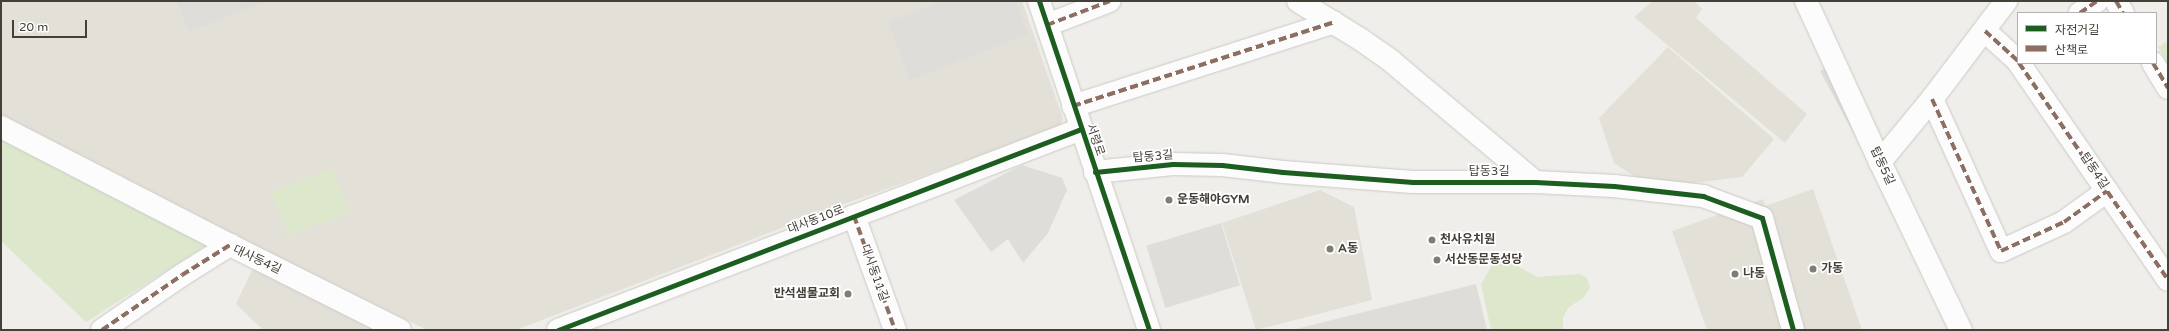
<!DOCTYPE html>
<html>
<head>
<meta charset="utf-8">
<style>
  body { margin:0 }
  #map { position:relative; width:2169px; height:331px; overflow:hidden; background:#efeeea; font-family:"Varela Round","Noto Sans KR",sans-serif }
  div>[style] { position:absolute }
  .residential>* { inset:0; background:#e3e0d8 }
  .green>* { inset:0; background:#dce7cc; transform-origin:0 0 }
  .parking>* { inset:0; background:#deddda; transform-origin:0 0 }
  .roads { filter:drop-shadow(0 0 1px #cbcac6) drop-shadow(0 0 1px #cbcac6) }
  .minor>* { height:22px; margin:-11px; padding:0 11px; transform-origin:11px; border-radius:11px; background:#fdfcfc }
  .tertiary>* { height:22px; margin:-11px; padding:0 11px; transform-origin:11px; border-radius:11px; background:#fdfcfc }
  .quiet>* { height:4px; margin-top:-2px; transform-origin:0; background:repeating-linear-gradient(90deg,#8d6e63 0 8px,transparent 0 12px) }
  .cycleway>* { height:5px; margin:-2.5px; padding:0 2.5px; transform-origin:2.5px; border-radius:2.5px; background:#1b5e20 }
  .dots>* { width:11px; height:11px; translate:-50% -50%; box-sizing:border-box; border:2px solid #fff; border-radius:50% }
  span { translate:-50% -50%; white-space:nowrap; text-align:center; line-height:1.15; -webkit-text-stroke:3.5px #fff; paint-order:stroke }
  .street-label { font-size:12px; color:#443f37 }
  .poi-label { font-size:12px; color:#443f37; font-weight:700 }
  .left { translate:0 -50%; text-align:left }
  .right { translate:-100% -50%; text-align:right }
  .frame { position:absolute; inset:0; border:2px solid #443f37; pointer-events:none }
  .legend { position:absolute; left:2017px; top:12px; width:140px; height:52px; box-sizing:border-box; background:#fff; border:1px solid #b4b2af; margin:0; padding:5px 7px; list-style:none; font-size:12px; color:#443f37 }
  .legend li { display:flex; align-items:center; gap:8px; height:20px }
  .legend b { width:20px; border:1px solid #b4b2af }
  .scale { position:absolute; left:12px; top:20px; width:75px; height:18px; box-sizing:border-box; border:2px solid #443f37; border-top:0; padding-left:5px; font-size:12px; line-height:14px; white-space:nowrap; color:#443f37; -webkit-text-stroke:3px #fff; paint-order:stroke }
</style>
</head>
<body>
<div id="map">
  <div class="residential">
    <i style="clip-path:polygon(1px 1px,1022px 1px,1063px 119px,1059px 127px,847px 203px,516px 330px,427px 330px,286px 261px,1px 114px)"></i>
    <i style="clip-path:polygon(1653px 1px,1694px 1px,1702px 9px,1696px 18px,1807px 114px,1785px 143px,1634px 17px)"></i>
    <i style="clip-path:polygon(1668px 47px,1774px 139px,1742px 177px,1670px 186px,1646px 184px,1614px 163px,1599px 118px)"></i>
    <i style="clip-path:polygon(1813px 189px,1862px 330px,1707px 330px,1672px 231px,1763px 199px,1765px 206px)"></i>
    <i style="clip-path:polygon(1320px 190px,1354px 207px,1372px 300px,1256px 330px,1222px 223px)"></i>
    <i style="clip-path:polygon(255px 264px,385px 330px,263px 330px,236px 304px)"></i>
  </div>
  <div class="green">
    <i style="clip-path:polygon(2168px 41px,2168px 63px,2158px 47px)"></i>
    <i style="clip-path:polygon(1px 137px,208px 244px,86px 322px,1px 241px)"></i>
    <i style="left:333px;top:168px;width:47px;height:66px;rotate:69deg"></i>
    <i style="clip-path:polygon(1498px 255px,1537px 277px,1580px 274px,1587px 278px,1590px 287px,1584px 297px,1568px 308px,1563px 318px,1563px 330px,1491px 330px,1481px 284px)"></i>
  </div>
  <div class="parking">
    <i style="clip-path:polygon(177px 1px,267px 1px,189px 32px)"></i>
    <i style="clip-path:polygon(941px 1px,1016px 1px,1028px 34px,910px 80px,888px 22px)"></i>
    <i style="clip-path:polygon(1831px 63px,1866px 139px,1856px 138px,1820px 71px)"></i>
    <i style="clip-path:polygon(1022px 165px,1062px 178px,1067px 190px,1048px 233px,1023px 263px,1008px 239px,991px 252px,954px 200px)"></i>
    <i style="left:1221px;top:223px;width:65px;height:78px;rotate:73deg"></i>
    <i style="clip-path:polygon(1476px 284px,1487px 330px,1292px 330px)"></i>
  </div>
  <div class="roads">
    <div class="minor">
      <i style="left:1298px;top:1px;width:73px;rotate:31.5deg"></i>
      <i style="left:1360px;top:39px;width:38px;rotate:35deg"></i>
      <i style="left:1391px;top:61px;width:188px;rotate:40deg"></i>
      <i style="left:1806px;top:1px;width:177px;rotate:65.3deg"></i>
      <i style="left:1880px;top:162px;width:187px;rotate:64.3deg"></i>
      <i style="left:2116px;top:1px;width:14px;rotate:60deg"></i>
      <i style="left:2080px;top:13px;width:21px;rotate:-35deg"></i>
      <i style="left:1047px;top:25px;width:67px;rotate:-20.9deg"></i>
      <i style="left:1985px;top:31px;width:45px;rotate:42.3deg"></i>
      <i style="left:2019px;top:63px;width:263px;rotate:55.5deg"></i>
      <i style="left:2153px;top:63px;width:29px;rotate:59deg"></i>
      <i style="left:1932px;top:99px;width:167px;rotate:65.6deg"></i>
      <i style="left:2001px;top:251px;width:69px;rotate:-24.7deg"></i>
      <i style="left:2064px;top:222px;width:53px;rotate:-35.8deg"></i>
      <i style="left:1073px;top:106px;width:274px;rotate:-17.8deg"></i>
      <i style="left:1px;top:127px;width:258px;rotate:27.3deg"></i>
      <i style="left:230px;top:245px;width:190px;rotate:26.6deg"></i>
      <i style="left:1880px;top:162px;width:82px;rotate:-50.5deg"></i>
      <i style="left:1932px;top:99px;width:123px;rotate:-52.9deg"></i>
      <i style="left:1095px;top:172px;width:78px;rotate:-5.9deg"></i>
      <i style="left:1173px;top:164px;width:49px;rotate:1.2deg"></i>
      <i style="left:1222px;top:165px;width:61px;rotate:6.5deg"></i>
      <i style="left:1283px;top:172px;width:130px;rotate:4.4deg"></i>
      <i style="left:1413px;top:182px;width:122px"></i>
      <i style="left:1535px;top:182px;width:79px;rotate:2.9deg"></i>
      <i style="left:1614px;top:186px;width:90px;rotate:6.4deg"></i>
      <i style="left:1703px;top:196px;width:63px;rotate:20.4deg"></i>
      <i style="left:1762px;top:218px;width:116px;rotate:74.5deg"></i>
      <i style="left:854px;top:216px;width:121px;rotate:70.2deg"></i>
      <i style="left:102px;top:330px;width:97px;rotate:-34.5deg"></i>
      <i style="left:182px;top:275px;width:57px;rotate:-32deg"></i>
      <i style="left:558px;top:330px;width:560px;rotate:-21.02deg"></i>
    </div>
    <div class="tertiary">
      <i style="left:1039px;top:1px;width:347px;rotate:71.5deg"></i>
    </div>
  </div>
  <div class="quiet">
    <i style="left:2116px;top:1px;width:14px;rotate:60deg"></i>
    <i style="left:2080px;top:13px;width:21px;rotate:-35deg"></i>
    <i style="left:1047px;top:25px;width:67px;rotate:-20.9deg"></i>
    <i style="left:1985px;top:31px;width:45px;rotate:42.3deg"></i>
    <i style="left:2019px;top:63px;width:263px;rotate:55.5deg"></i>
    <i style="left:2153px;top:63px;width:29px;rotate:59deg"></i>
    <i style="left:1932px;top:99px;width:167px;rotate:65.6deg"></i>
    <i style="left:2001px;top:251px;width:69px;rotate:-24.7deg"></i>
    <i style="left:2064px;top:222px;width:53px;rotate:-35.8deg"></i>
    <i style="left:1073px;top:106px;width:274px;rotate:-17.8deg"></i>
    <i style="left:854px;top:216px;width:121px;rotate:70.2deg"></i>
    <i style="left:102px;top:330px;width:97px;rotate:-34.5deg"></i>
    <i style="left:182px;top:275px;width:57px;rotate:-32deg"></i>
  </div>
  <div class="cycleway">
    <i style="left:1039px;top:1px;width:347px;rotate:71.5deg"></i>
    <i style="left:1095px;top:172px;width:78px;rotate:-5.9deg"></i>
    <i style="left:1173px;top:164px;width:49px;rotate:1.2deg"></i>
    <i style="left:1222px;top:165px;width:61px;rotate:6.5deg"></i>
    <i style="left:1283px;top:172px;width:130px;rotate:4.4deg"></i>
    <i style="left:1413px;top:182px;width:122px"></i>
    <i style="left:1535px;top:182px;width:79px;rotate:2.9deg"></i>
    <i style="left:1614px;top:186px;width:90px;rotate:6.4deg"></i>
    <i style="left:1703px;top:196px;width:63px;rotate:20.4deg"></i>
    <i style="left:1762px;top:218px;width:116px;rotate:74.5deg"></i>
    <i style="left:558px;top:330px;width:560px;rotate:-21.02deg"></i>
  </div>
  <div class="dots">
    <i style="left:1169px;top:200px;background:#807c76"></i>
    <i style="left:1432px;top:240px;background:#807c76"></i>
    <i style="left:1330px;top:249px;background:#807c76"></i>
    <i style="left:1437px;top:260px;background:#807c76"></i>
    <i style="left:1813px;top:269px;background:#807c76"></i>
    <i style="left:1735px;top:274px;background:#807c76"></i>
    <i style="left:848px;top:294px;background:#807c76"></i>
  </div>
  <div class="street-label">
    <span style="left:1095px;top:140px;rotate:71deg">서령로</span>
    <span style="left:1153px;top:157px;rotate:-5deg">탑동3길</span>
    <span style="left:1882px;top:166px;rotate:65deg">탑동5길</span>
    <span style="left:2094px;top:171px;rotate:56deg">탑동4길</span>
    <span style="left:1489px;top:172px">탑동3길</span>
    <span style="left:816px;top:220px;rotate:-21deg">대사동10로</span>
    <span style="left:257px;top:260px;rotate:25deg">대사동4길</span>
    <span style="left:874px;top:273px;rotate:70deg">대사동11길</span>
  </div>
  <div class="poi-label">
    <span class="left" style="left:1177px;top:200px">운동해야GYM</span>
    <span class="left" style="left:1440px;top:240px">천사유치원</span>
    <span class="left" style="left:1338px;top:249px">A동</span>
    <span class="left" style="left:1445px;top:260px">서산동문동성당</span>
    <span class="left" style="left:1821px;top:269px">가동</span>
    <span class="left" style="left:1743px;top:274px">나동</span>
    <span class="right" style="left:840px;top:294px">반석샘물교회</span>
  </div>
  <div class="frame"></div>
  <ul class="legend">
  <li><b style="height:5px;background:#1b5e20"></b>자전거길</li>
  <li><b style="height:5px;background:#8d6e63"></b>산책로</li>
  </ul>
  <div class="scale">20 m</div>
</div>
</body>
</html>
